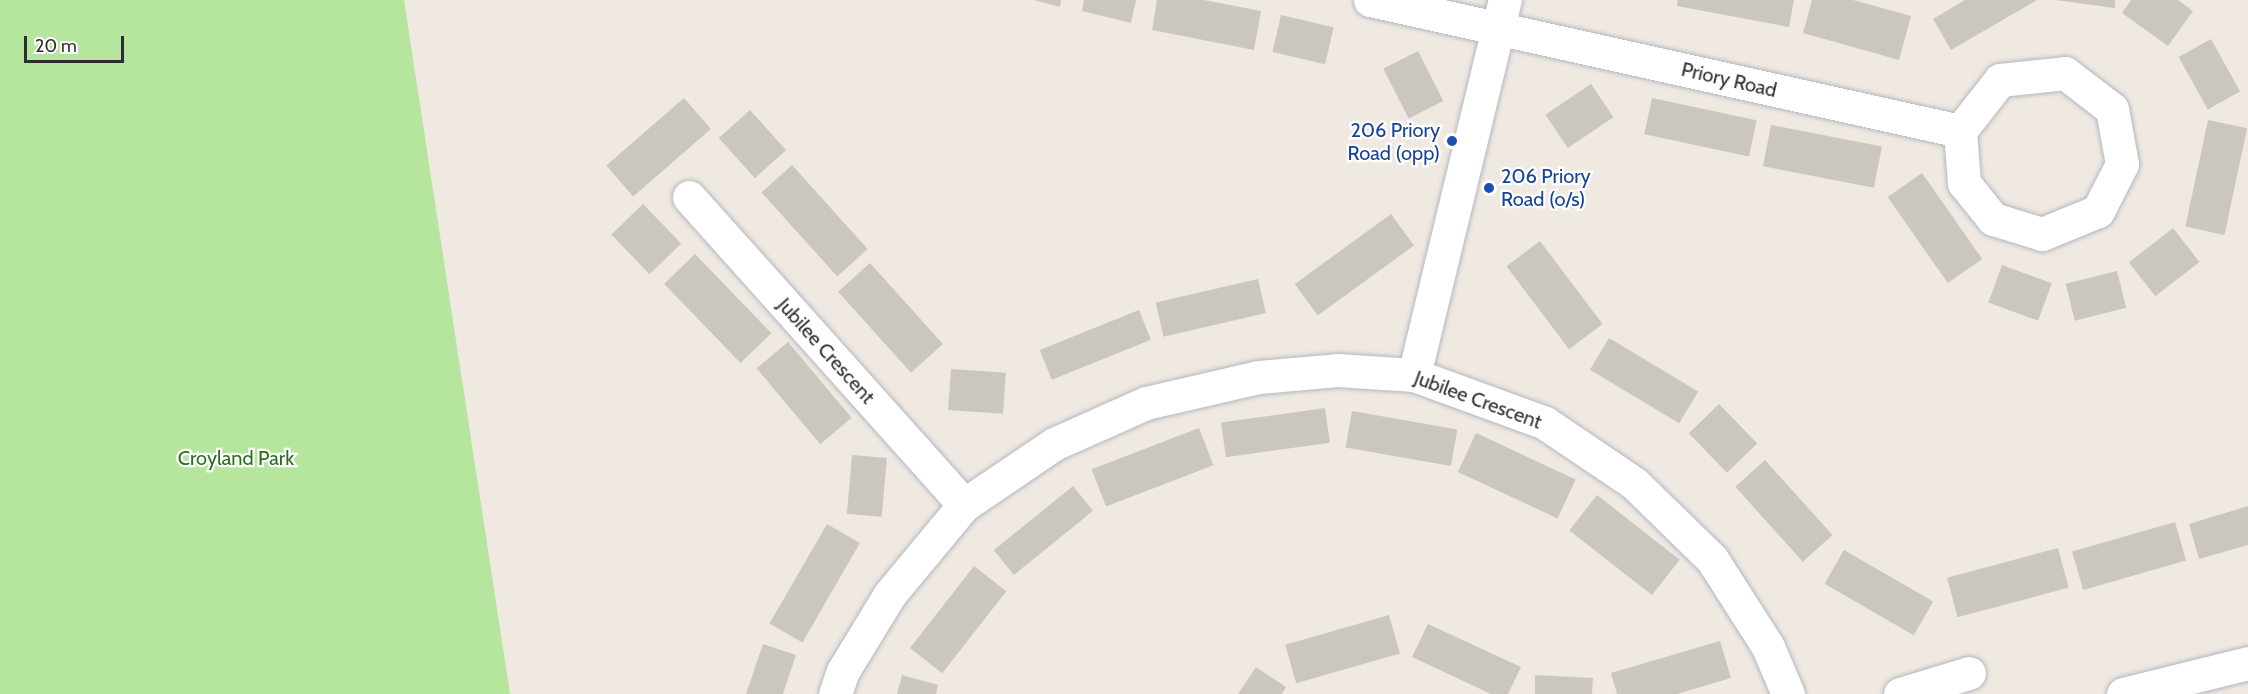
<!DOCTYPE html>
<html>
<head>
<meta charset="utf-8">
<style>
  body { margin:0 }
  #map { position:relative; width:2248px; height:694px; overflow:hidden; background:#efe9e1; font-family:Cabin,sans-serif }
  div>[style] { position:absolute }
  .green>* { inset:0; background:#b6e59e }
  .building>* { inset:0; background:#cbc7bf; transform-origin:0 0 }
  .roads { filter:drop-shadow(0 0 2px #b4b7c1) drop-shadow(0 0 2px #b4b7c1) }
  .minor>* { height:33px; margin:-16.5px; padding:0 16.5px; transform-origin:16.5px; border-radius:16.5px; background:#fff }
  .tertiary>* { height:33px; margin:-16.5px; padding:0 16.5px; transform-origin:16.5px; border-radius:16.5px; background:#fff }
  .dots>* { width:16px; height:16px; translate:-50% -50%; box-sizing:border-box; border:3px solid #fff; border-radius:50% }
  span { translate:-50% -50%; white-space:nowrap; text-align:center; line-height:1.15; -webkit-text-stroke:4.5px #fff; paint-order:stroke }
  .street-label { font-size:20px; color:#2e2e2e }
  .transit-label { font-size:20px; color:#164399 }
  .right { translate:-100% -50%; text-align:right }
  .left { translate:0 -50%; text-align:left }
  .park-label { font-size:20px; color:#2c6e1b }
  .scale { position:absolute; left:24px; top:36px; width:100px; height:27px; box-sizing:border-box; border:3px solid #2e2e2e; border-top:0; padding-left:8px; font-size:18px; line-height:21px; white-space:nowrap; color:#2e2e2e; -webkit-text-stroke:4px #fff; paint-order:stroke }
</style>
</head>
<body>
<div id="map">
  <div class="green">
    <i style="clip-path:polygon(0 0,404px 0,510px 694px,0 694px)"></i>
  </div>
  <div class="building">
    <i style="clip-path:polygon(1034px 0,1061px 0,1060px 7px)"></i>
    <i style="clip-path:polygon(1084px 0,1136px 0,1131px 23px,1082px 11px)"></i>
    <i style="clip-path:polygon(1157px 0,1204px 0,1261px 11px,1254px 50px,1152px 30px)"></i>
    <i style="clip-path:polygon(1678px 0,1794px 0,1789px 27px,1677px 6px)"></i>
    <i style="clip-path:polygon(1812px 0,1853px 0,1911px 16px,1899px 60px,1803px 33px)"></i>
    <i style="clip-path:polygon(1965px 0,2037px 0,1951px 50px,1933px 19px)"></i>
    <i style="clip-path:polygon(2055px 0,2115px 0,2115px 8px)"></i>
    <i style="clip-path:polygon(2131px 0,2178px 0,2193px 11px,2168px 46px,2122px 13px)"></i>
    <i style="left:1281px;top:15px;width:54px;height:38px;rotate:13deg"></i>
    <i style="left:2211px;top:39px;width:60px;height:37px;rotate:61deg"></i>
    <i style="left:1418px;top:51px;width:56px;height:39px;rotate:63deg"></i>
    <i style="left:1591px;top:84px;width:40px;height:55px;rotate:56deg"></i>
    <i style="left:684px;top:98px;width:41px;height:103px;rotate:49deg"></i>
    <i style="left:1652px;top:98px;width:107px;height:37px;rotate:12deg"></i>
    <i style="left:750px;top:110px;width:54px;height:42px;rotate:48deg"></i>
    <i style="left:2208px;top:120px;width:40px;height:109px;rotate:12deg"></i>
    <i style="left:1771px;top:125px;width:113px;height:42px;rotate:11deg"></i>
    <i style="left:792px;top:165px;width:113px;height:41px;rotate:48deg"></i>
    <i style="left:1922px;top:173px;width:105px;height:42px;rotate:55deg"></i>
    <i style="left:643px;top:204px;width:55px;height:44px;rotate:46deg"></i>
    <i style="left:1391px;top:214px;width:39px;height:119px;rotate:54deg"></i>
    <i style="left:2173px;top:228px;width:43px;height:56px;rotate:52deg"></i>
    <i style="left:1540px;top:241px;width:104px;height:42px;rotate:53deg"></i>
    <i style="left:695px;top:254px;width:110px;height:43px;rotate:46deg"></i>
    <i style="left:870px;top:263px;width:109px;height:43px;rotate:48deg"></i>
    <i style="left:2002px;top:265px;width:53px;height:40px;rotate:20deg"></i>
    <i style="left:2117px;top:271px;width:38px;height:53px;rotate:76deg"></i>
    <i style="left:1258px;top:279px;width:35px;height:105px;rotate:77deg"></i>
    <i style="left:1139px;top:310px;width:32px;height:107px;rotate:68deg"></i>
    <i style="left:1609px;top:338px;width:104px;height:37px;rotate:31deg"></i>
    <i style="left:788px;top:342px;width:99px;height:41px;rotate:50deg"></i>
    <i style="left:951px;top:369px;width:55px;height:41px;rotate:4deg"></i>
    <i style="left:1719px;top:404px;width:55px;height:42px;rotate:46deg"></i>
    <i style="left:1325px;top:408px;width:35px;height:105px;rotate:82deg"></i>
    <i style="left:1352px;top:411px;width:107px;height:37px;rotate:10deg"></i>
    <i style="left:1199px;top:428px;width:40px;height:115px;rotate:69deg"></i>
    <i style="left:1476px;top:433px;width:110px;height:43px;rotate:25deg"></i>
    <i style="left:852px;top:455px;width:35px;height:59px;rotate:5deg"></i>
    <i style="left:1765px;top:460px;width:101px;height:40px;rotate:48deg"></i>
    <i style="left:1073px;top:486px;width:32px;height:102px;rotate:51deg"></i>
    <i style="left:1597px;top:495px;width:105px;height:45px;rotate:38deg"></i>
    <i style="clip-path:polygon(2248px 506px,2248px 545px,2199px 559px,2189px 524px)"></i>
    <i style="left:2175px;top:522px;width:40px;height:107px;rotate:74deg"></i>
    <i style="left:827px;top:524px;width:38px;height:115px;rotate:30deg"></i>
    <i style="left:2058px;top:548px;width:41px;height:115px;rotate:75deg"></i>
    <i style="left:1844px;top:550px;width:103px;height:39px;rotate:30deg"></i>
    <i style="left:974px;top:566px;width:41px;height:104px;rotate:38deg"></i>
    <i style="left:1389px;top:615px;width:40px;height:108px;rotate:74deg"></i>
    <i style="clip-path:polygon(1428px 624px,1521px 667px,1508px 694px,1491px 694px,1412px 657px)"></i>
    <i style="clip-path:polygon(1720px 641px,1731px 678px,1677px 694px,1617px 694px,1611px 673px)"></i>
    <i style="clip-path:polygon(763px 644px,796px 655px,783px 694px,746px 694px)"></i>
    <i style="clip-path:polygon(1256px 667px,1286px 687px,1282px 694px,1238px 694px)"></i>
    <i style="clip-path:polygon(902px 675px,938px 685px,936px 694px,897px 694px)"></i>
    <i style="clip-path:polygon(1535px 675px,1593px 678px,1592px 694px,1535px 694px)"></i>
  </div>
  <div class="roads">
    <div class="minor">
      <i style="left:1370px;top:0;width:604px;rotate:12.52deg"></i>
      <i style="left:2065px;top:73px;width:59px;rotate:37.5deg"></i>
      <i style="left:2112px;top:109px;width:56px;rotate:79.7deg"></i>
      <i style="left:2122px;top:164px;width:53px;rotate:117.1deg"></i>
      <i style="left:2098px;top:211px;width:61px;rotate:157.7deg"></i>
      <i style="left:2042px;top:234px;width:51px;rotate:-163deg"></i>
      <i style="left:1993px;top:219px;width:46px;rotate:-128.9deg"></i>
      <i style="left:1964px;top:183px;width:52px;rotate:-94.4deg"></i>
      <i style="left:1960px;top:131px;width:65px;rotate:-51.9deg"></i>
      <i style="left:2000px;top:80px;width:65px;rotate:-6.1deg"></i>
      <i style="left:689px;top:197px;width:413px;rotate:48.2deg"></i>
      <i style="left:1414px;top:375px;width:386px;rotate:-76.4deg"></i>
      <i style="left:835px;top:694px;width:24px;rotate:-71deg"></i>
      <i style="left:843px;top:671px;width:90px;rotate:-58.6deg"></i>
      <i style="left:890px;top:594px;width:116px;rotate:-50.3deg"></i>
      <i style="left:964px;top:505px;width:109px;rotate:-34.1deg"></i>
      <i style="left:1054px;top:444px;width:101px;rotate:-24deg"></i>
      <i style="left:1146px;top:403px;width:116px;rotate:-13deg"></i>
      <i style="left:1259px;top:377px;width:78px;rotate:-5.1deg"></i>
      <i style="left:1337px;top:370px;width:77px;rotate:3.7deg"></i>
      <i style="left:1414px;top:375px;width:140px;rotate:20.1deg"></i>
      <i style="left:1545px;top:423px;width:107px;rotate:34deg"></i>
      <i style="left:1634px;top:483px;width:109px;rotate:44.3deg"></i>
      <i style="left:1712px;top:559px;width:104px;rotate:57.5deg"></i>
      <i style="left:1768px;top:647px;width:51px;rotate:66.9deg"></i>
      <i style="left:1900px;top:694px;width:72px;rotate:-16.9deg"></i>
    </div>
    <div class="tertiary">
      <i style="left:2123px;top:694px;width:129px;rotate:-13.9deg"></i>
    </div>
  </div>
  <div class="dots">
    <i style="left:1452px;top:141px;background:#1a4fb4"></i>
    <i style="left:1489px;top:188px;background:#1a4fb4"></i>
  </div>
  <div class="street-label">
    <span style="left:1729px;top:80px;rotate:13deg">Priory Road</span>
    <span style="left:826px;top:351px;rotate:48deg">Jubilee Crescent</span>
    <span style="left:1478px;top:400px;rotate:20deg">Jubilee Crescent</span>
  </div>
  <div class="transit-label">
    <span class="right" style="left:1440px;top:142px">206 Priory<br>Road (opp)</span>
    <span class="left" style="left:1501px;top:188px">206 Priory<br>Road (o/s)</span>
  </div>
  <div class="park-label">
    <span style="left:236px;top:458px">Croyland Park</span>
  </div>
  <div class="scale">20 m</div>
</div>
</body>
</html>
